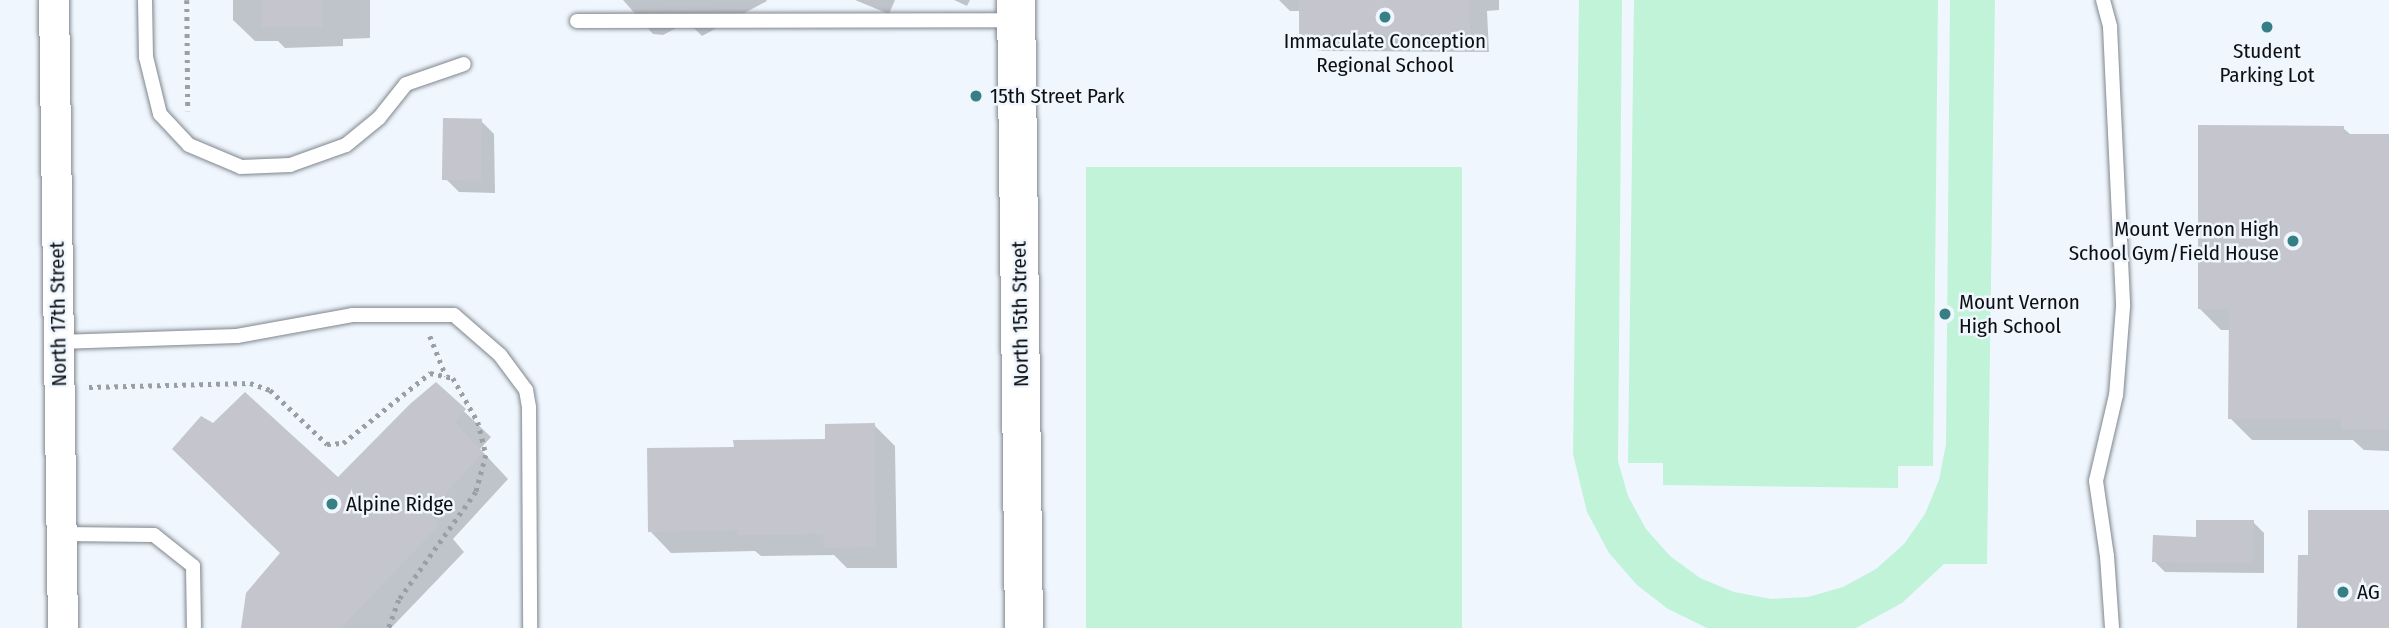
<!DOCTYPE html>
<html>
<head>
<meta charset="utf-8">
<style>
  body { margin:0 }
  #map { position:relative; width:2389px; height:628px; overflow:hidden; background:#eff6fd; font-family:"Fira Sans Condensed",sans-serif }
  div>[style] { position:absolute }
  .green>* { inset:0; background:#c1f3d9; transform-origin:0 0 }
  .shadow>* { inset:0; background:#0003 }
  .building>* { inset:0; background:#c5c5ce; transform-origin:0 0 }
  .path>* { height:4.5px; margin-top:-2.25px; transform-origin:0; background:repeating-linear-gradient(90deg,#9a9fa4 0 3.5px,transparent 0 8.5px) }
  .roads { filter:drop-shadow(0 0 2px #80868c) drop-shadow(0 0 2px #80868c) }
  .lane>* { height:14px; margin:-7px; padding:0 7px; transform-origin:7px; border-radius:7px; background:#fff }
  .street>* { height:30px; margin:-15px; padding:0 15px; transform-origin:15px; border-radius:15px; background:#fff }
  .secondary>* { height:38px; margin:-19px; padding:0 19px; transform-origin:19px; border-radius:19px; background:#fff }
  .dots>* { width:19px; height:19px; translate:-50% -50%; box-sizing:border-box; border:4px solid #eff6fd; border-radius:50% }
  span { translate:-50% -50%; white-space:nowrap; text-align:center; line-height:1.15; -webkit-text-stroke:5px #eff6fd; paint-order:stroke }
  .poi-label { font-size:21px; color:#0d0f12 }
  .left { translate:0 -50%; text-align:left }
  .right { translate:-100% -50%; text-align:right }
  .street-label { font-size:21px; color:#0d0f12 }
</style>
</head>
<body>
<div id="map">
  <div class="green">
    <i style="clip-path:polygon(1579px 0,1622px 0,1618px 461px,1628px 496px,1646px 529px,1670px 556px,1700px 578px,1734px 592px,1771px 599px,1808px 597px,1843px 587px,1876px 569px,1904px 544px,1925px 514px,1939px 480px,1946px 444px,1950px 0,1995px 0,1987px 564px,1944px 564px,1902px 603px,1856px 628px,1707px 628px,1668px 609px,1637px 585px,1609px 553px,1587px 512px,1573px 454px)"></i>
    <i style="clip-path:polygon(1634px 0,1938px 0,1933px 466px,1898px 466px,1898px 488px,1663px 485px,1663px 463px,1628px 463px)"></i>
    <i style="left:1086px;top:167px;width:376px;height:461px"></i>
  </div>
  <div class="shadow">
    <i style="clip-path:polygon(233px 0,370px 0,370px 38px,343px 39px,343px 46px,285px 48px,278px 41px,255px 41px,233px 20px)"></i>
    <i style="clip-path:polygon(623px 0,766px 0,767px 1px,702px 36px,688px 22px,663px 35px,653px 34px)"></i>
    <i style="clip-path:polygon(855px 0,895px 0,889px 14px)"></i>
    <i style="clip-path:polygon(954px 0,970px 0,967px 6px)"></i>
    <i style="clip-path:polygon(1279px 0,1499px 0,1499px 10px,1487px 11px,1489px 52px,1318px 51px,1300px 33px,1300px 11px,1290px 11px)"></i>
    <i style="clip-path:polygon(481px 121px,494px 134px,495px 193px,459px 192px,446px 179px)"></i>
    <i style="clip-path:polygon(2343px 128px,2351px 135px,2389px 135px,2389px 451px,2364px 450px,2353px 440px,2252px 440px,2230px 418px,2230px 330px,2221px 330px,2200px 309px)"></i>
    <i style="clip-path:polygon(435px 384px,491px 437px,480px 449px,508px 479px,453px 539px,464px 552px,391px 628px,243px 628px,338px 479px)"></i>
    <i style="clip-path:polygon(874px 425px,895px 446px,897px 568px,847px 568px,834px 555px,761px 556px,755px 551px,671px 553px,650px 531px,736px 449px,826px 441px)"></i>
    <i style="clip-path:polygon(2253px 522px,2264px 533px,2264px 573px,2165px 572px,2154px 561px,2198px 538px)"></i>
  </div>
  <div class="building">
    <i style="left:262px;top:0;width:60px;height:27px"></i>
    <i style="left:1299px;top:0;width:171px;height:34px"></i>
    <i style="left:443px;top:118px;width:39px;height:62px;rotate:1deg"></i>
    <i style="clip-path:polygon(2198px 125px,2344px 126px,2344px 134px,2389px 134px,2389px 430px,2341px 429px,2341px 419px,2228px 419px,2229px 309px,2198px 309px)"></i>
    <i style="clip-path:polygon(436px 382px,466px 409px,455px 422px,483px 452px,428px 512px,439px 525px,341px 628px,241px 628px,246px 593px,280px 553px,172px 449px,201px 416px,213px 423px,245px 392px,338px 477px,410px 404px)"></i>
    <i style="clip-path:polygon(875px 423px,876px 547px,824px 548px,823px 534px,737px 535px,737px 530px,648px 532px,647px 448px,734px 447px,733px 440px,825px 439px,825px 424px)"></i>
    <i style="clip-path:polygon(2308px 510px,2389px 510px,2389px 628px,2297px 628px,2298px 555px,2308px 555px)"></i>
    <i style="clip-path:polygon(2196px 520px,2254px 520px,2253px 563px,2152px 562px,2153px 535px,2196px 537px)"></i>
  </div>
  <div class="path">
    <i style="left:187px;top:0;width:111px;rotate:89.5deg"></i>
    <i style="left:430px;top:336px;width:43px;rotate:68.2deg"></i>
    <i style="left:89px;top:387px;width:161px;rotate:-1.4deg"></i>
    <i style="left:250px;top:383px;width:21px;rotate:19deg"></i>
    <i style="left:270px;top:390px;width:79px;rotate:43.5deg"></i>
    <i style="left:327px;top:444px;width:16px;rotate:-4deg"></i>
    <i style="left:343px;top:443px;width:112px;rotate:-38.8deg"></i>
    <i style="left:430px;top:373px;width:24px;rotate:12deg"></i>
    <i style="left:453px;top:378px;width:51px;rotate:60.4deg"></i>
    <i style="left:478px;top:422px;width:34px;rotate:76deg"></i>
    <i style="left:486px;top:455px;width:38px;rotate:105deg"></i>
    <i style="left:476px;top:492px;width:133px;rotate:125.5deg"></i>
    <i style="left:399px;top:600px;width:30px;rotate:110deg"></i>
  </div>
  <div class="roads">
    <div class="lane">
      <i style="left:145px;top:0;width:57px;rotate:89deg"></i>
      <i style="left:146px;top:57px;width:59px;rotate:76.2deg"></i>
      <i style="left:160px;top:114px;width:42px;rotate:46.9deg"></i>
      <i style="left:189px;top:145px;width:56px;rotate:22.9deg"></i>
      <i style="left:241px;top:167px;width:49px;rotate:-2.3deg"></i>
      <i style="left:290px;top:165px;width:59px;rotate:-19.7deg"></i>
      <i style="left:346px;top:145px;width:43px;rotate:-39.3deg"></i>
      <i style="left:379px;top:118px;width:43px;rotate:-51.5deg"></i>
      <i style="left:406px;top:84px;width:61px;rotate:-19deg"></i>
      <i style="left:2103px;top:0;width:28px;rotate:75deg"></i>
      <i style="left:2110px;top:27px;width:280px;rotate:87.3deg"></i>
      <i style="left:2123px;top:307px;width:88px;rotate:94.5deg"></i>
      <i style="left:2116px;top:395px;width:88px;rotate:103.1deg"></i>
      <i style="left:2096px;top:481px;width:76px;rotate:81.7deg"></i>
      <i style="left:2107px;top:556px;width:72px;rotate:86deg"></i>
      <i style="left:577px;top:21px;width:437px;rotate:-0.1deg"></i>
      <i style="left:59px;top:342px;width:178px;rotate:-1.9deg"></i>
      <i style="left:237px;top:336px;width:117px;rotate:-10.3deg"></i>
      <i style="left:352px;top:315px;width:102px"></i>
      <i style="left:454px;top:315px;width:61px;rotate:41deg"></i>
      <i style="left:500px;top:355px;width:44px;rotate:53.4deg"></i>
      <i style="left:526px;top:390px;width:17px;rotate:80deg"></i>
      <i style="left:529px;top:407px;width:221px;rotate:89.7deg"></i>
      <i style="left:61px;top:534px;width:93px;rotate:0.6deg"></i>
      <i style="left:154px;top:535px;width:50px;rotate:38.5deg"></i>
      <i style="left:193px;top:566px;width:62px;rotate:89.1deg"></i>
    </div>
    <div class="street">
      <i style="left:54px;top:0;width:628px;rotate:89.18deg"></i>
    </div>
    <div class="secondary">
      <i style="left:1016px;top:0;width:628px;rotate:89.27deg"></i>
    </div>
  </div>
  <div class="dots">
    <i style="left:1385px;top:17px;background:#367f84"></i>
    <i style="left:2267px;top:27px;background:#367f84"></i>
    <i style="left:976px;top:96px;background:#367f84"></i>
    <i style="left:2293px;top:241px;background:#367f84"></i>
    <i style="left:1945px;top:314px;background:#367f84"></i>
    <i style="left:332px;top:504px;background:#367f84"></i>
    <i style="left:2343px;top:592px;background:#367f84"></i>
  </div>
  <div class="poi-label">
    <span style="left:1385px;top:53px">Immaculate Conception<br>Regional School</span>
    <span style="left:2267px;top:63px">Student<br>Parking Lot</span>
    <span class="left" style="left:990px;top:96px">15th Street Park</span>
    <span class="right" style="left:2279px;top:241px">Mount Vernon High<br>School Gym/Field House</span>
    <span class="left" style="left:1959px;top:314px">Mount Vernon<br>High School</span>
    <span class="left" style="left:346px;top:504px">Alpine Ridge</span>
    <span class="left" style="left:2357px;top:592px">AG</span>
  </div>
  <div class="street-label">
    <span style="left:58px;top:314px;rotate:-91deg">North 17th Street</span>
    <span style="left:1020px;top:314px;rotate:-91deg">North 15th Street</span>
  </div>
</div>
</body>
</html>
